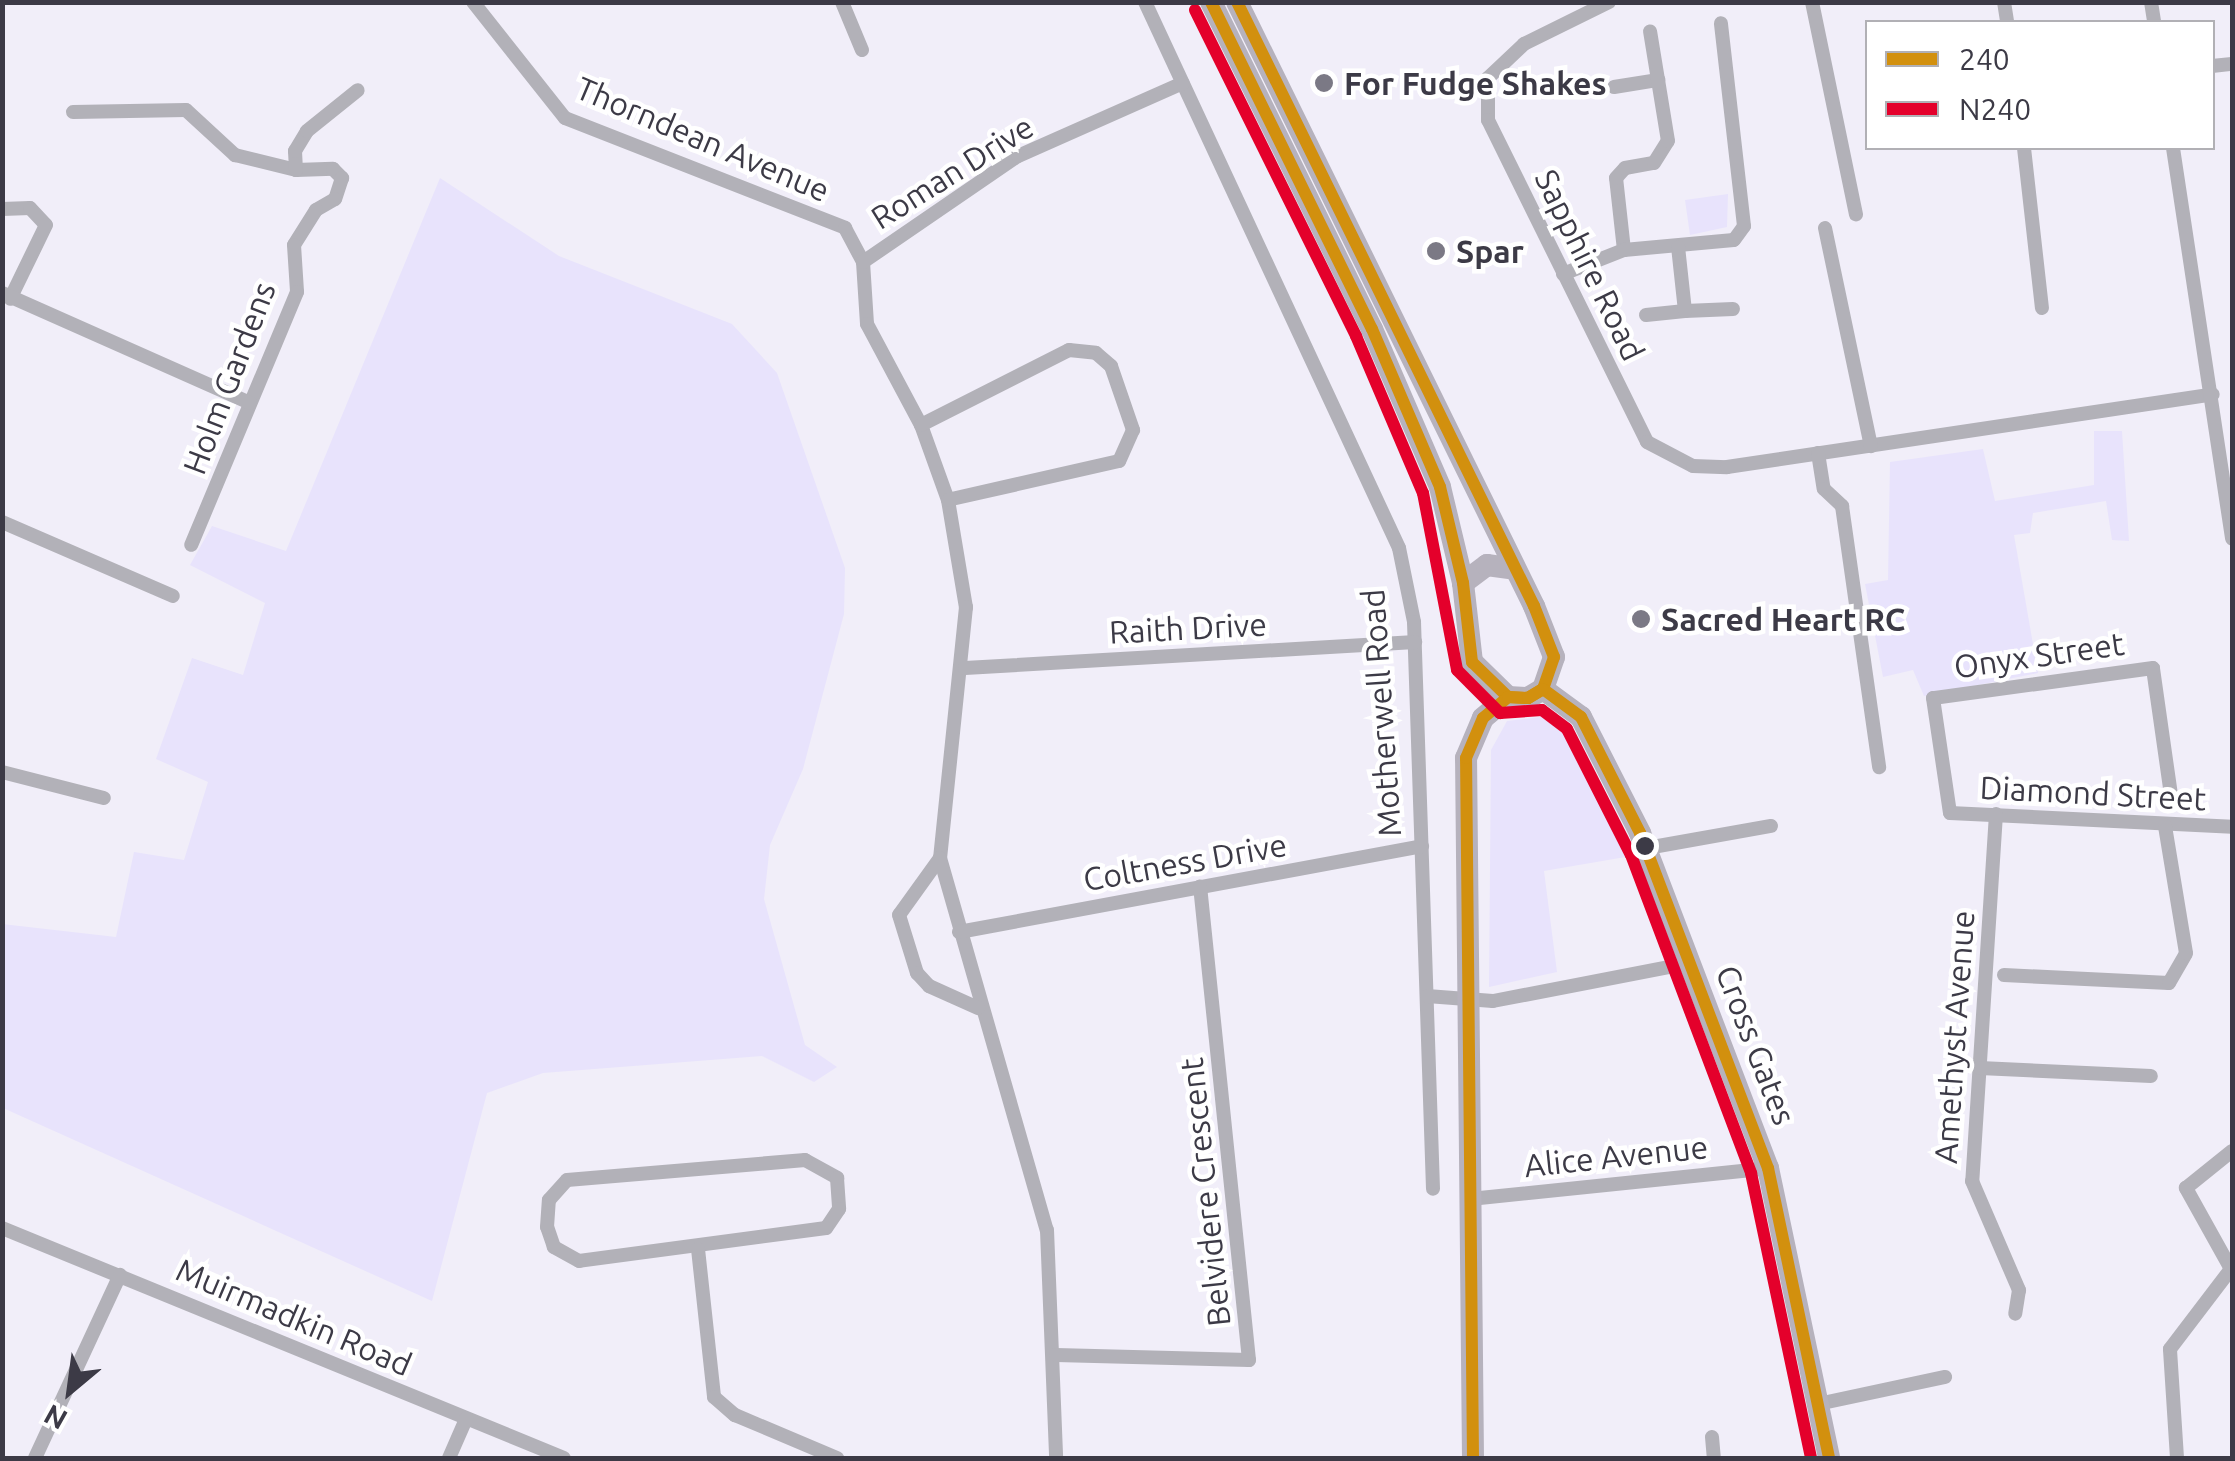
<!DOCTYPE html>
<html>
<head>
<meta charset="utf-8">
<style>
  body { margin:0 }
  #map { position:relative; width:2235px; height:1461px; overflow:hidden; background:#f1eef9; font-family:Ubuntu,sans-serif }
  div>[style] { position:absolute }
  .green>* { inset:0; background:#e8e3fc }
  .street>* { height:14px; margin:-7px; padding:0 7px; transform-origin:7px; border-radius:7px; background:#b2b1b8 }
  .primary>* { height:22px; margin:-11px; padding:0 11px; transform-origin:11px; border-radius:11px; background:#b6b2bd }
  .bus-1>* { height:12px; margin:-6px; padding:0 6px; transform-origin:6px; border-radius:6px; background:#d2900e }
  .bus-2>* { height:12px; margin:-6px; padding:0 6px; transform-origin:6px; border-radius:6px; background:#e4002b }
  .dots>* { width:28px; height:28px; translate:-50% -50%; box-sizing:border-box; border:5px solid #fff; border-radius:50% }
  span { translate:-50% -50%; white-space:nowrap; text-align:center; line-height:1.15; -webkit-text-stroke:9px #fff; paint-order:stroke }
  .poi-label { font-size:32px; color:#3c3a46; font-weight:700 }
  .left { translate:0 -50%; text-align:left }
  .street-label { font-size:32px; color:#3c3a46 }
  .frame { position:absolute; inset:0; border:5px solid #3c3a46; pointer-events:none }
  .legend { position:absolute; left:1865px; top:20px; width:350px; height:130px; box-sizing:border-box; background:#fff; border:2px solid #b1b0b5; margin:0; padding:12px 18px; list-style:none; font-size:30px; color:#3c3a46 }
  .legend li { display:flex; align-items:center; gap:20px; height:50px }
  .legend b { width:50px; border:2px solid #b1b0b5 }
  .north { position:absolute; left:20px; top:1341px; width:100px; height:100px; -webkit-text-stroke:8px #fff; paint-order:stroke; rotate:209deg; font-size:28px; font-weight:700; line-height:40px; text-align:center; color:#3c3a46 }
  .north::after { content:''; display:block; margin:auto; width:35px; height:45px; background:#3c3a46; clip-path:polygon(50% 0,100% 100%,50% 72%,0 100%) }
</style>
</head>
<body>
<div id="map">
  <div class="green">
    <i style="clip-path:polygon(440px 178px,559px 256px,732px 324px,777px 373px,845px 568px,844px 614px,803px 769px,770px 845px,764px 899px,805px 1045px,837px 1067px,814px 1082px,762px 1056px,543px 1073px,487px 1093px,432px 1301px,3px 1108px,2px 924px,116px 937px,134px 852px,184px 860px,208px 782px,156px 759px,192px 658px,243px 675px,265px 603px,190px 565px,212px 526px,286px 551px)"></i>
    <i style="clip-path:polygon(1728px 194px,1727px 227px,1690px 235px,1685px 200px)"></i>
    <i style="clip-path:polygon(2094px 431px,2122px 431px,2129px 541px,2112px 540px,2106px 501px,2033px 513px,2030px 533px,2014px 535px,2038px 673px,1924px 696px,1913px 670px,1883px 677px,1865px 584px,1888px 580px,1890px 462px,1983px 449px,1995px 501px,2094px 485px)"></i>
    <i style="clip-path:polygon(1558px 715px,1569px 722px,1637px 855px,1544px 871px,1557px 972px,1489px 987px,1491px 750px,1507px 721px)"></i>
  </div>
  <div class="street">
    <i style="left:473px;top:2px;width:148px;rotate:51.6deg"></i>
    <i style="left:565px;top:118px;width:301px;rotate:21.4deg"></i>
    <i style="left:845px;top:228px;width:38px;rotate:62deg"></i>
    <i style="left:863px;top:262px;width:62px;rotate:86.3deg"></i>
    <i style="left:867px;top:324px;width:115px;rotate:61.9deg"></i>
    <i style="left:921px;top:425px;width:80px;rotate:70.2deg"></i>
    <i style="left:948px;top:500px;width:109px;rotate:80.5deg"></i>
    <i style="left:966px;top:607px;width:252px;rotate:95.9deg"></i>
    <i style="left:940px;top:858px;width:387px;rotate:74deg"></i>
    <i style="left:1047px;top:1230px;width:228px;rotate:87.7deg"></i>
    <i style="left:842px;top:2px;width:52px;rotate:67.4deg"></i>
    <i style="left:1145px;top:2px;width:602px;rotate:65.05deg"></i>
    <i style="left:1399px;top:548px;width:76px;rotate:78.5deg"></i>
    <i style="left:1414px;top:622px;width:567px;rotate:88.08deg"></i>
    <i style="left:1609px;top:2px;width:95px;rotate:153.7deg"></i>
    <i style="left:1524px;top:44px;width:50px;rotate:136.6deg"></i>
    <i style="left:1488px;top:78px;width:42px;rotate:90deg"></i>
    <i style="left:1488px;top:120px;width:359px;rotate:63.7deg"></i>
    <i style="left:1647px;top:442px;width:52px;rotate:27.6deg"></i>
    <i style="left:1693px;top:466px;width:34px;rotate:2deg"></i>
    <i style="left:1727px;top:467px;width:491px;rotate:-8.5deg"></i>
    <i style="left:1812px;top:2px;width:217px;rotate:78.3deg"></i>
    <i style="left:2004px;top:2px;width:20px;rotate:81deg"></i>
    <i style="left:2151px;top:2px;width:20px;rotate:81deg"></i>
    <i style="left:2212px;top:66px;width:20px;rotate:-6deg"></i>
    <i style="left:1614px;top:87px;width:45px;rotate:-9deg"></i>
    <i style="left:73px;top:112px;width:113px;rotate:-1deg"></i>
    <i style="left:186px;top:110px;width:67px;rotate:42.6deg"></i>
    <i style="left:235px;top:155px;width:63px;rotate:13.8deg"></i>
    <i style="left:296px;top:170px;width:37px;rotate:-2deg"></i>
    <i style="left:333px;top:169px;width:13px;rotate:45deg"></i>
    <i style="left:342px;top:178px;width:22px;rotate:108deg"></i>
    <i style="left:335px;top:199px;width:22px;rotate:150deg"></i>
    <i style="left:316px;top:210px;width:41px;rotate:122.2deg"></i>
    <i style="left:294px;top:245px;width:47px;rotate:86.3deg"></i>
    <i style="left:297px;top:292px;width:274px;rotate:112.7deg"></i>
    <i style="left:2024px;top:148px;width:161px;rotate:83.6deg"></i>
    <i style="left:2173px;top:148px;width:395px;rotate:81.4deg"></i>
    <i style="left:296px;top:170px;width:19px;rotate:-93deg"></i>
    <i style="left:295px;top:151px;width:23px;rotate:-59deg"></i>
    <i style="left:307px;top:131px;width:65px;rotate:-38.8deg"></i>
    <i style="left:2px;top:209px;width:28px;rotate:-2deg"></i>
    <i style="left:30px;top:208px;width:23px;rotate:47deg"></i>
    <i style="left:46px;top:225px;width:82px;rotate:115.9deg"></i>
    <i style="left:1825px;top:228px;width:223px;rotate:78.1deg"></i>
    <i style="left:1624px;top:250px;width:72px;rotate:-96.3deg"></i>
    <i style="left:1616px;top:178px;width:13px;rotate:-48deg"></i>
    <i style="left:1625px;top:168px;width:29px;rotate:-10deg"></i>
    <i style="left:1654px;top:163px;width:26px;rotate:-58deg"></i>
    <i style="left:1668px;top:141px;width:111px;rotate:-99.3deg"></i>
    <i style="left:863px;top:262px;width:188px;rotate:-34.4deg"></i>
    <i style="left:1018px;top:156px;width:180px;rotate:-23.9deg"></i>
    <i style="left:1563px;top:274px;width:66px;rotate:-21.5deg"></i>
    <i style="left:1624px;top:250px;width:110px;rotate:-5.2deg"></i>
    <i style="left:1734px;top:240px;width:17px;rotate:-54deg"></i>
    <i style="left:1744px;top:226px;width:204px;rotate:-96.5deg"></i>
    <i style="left:2px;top:293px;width:271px;rotate:23.9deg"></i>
    <i style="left:1685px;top:311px;width:48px;rotate:-2.4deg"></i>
    <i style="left:1646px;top:315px;width:39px;rotate:-6deg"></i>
    <i style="left:1685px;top:311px;width:64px;rotate:-96.2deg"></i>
    <i style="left:921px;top:425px;width:166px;rotate:-26.9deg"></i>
    <i style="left:1069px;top:350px;width:27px;rotate:6deg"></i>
    <i style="left:1096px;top:353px;width:20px;rotate:41deg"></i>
    <i style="left:1111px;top:366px;width:68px;rotate:71deg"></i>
    <i style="left:1133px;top:430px;width:34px;rotate:114deg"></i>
    <i style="left:1119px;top:461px;width:175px;rotate:167.2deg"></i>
    <i style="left:1818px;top:453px;width:36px;rotate:81deg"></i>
    <i style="left:1824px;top:489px;width:25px;rotate:43deg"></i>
    <i style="left:1842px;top:506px;width:264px;rotate:81.9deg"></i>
    <i style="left:2px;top:522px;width:186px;rotate:23.4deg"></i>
    <i style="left:965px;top:668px;width:451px;rotate:-3.3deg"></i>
    <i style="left:2px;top:772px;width:105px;rotate:14.3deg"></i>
    <i style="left:2171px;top:795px;width:128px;rotate:-98.1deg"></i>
    <i style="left:2153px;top:668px;width:222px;rotate:172.2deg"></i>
    <i style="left:1933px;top:698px;width:116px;rotate:81.6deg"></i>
    <i style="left:1950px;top:813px;width:282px;rotate:2.8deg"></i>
    <i style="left:1996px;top:814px;width:368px;rotate:93.7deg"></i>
    <i style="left:1972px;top:1181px;width:119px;rotate:66.7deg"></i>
    <i style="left:2019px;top:1290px;width:24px;rotate:99deg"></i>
    <i style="left:1647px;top:848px;width:126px;rotate:-10.1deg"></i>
    <i style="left:940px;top:858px;width:70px;rotate:125.7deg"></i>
    <i style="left:899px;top:915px;width:61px;rotate:72.8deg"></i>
    <i style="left:917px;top:973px;width:18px;rotate:47deg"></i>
    <i style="left:929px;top:986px;width:54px;rotate:24.2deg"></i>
    <i style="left:959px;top:932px;width:471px;rotate:-10.5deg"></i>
    <i style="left:2004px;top:975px;width:165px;rotate:2.8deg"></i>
    <i style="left:2169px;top:983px;width:34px;rotate:-60deg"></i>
    <i style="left:2186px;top:953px;width:129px;rotate:-99.4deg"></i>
    <i style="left:1427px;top:996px;width:66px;rotate:4.3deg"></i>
    <i style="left:1493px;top:1001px;width:201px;rotate:-10.9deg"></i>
    <i style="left:1980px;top:1068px;width:171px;rotate:2.7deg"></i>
    <i style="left:805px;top:1160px;width:37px;rotate:29deg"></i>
    <i style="left:837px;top:1178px;width:31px;rotate:86deg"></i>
    <i style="left:839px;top:1209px;width:23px;rotate:124deg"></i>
    <i style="left:826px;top:1228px;width:249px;rotate:172.4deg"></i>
    <i style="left:579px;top:1261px;width:29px;rotate:-151deg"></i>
    <i style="left:554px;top:1247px;width:21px;rotate:-109deg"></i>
    <i style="left:547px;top:1227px;width:27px;rotate:-86deg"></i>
    <i style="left:549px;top:1200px;width:27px;rotate:-48deg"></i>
    <i style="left:567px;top:1180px;width:239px;rotate:-4.8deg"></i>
    <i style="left:1470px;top:1199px;width:300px;rotate:-5.9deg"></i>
    <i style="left:2px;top:1228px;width:607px;rotate:22.26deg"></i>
    <i style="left:698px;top:1249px;width:149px;rotate:83.8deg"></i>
    <i style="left:714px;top:1397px;width:28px;rotate:41deg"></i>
    <i style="left:735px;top:1415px;width:111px;rotate:22.9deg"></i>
    <i style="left:1056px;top:1355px;width:193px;rotate:1.5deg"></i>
    <i style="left:1249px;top:1360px;width:476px;rotate:-95.9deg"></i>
    <i style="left:1818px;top:1404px;width:130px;rotate:-12deg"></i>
    <i style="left:1712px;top:1437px;width:21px;rotate:85deg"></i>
    <i style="left:35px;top:1458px;width:202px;rotate:-65.1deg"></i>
    <i style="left:449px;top:1458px;width:43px;rotate:-66.4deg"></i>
    <i style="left:2177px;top:1458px;width:109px;rotate:-93.7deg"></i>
    <i style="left:2170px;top:1349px;width:101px;rotate:-52.7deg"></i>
    <i style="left:2231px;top:1269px;width:93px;rotate:-119.1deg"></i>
    <i style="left:2186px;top:1188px;width:59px;rotate:-38.8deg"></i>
  </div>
  <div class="primary">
    <i style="left:1211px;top:2px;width:364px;rotate:63.8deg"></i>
    <i style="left:1372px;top:329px;width:172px;rotate:66.7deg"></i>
    <i style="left:1440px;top:487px;width:99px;rotate:76.5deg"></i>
    <i style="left:1463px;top:583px;width:80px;rotate:83.5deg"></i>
    <i style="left:1472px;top:662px;width:50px;rotate:44.2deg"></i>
    <i style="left:1508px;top:697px;width:20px;rotate:3deg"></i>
    <i style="left:1528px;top:698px;width:17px;rotate:-31deg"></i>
    <i style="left:1543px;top:689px;width:34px;rotate:-71deg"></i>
    <i style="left:1554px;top:657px;width:55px;rotate:-111.4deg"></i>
    <i style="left:1534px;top:606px;width:673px;rotate:-116.18deg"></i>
    <i style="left:1463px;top:583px;width:30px;rotate:-37deg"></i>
    <i style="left:1487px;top:565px;width:28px;rotate:8deg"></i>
    <i style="left:1543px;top:689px;width:47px;rotate:36.4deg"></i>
    <i style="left:1581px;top:717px;width:130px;rotate:63deg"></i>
    <i style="left:1640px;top:833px;width:359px;rotate:69.1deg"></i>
    <i style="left:1768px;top:1168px;width:296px;rotate:78.1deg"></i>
    <i style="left:1473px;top:1458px;width:700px;rotate:-90.57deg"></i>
    <i style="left:1466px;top:758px;width:43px;rotate:-67deg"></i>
    <i style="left:1483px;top:718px;width:33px;rotate:-40deg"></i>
  </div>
  <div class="bus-1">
    <i style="left:1211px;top:2px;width:364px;rotate:63.8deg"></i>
    <i style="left:1372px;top:329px;width:172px;rotate:66.7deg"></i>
    <i style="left:1440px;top:487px;width:99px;rotate:76.5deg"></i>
    <i style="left:1463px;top:583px;width:80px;rotate:83.5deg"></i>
    <i style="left:1472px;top:662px;width:50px;rotate:44.2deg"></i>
    <i style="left:1508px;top:697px;width:20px;rotate:3deg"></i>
    <i style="left:1528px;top:698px;width:17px;rotate:-31deg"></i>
    <i style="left:1543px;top:689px;width:34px;rotate:-71deg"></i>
    <i style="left:1554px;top:657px;width:55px;rotate:-111.4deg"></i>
    <i style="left:1534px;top:606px;width:673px;rotate:-116.18deg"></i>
    <i style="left:1543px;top:689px;width:47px;rotate:36.4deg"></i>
    <i style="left:1581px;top:717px;width:130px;rotate:63deg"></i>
    <i style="left:1640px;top:833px;width:359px;rotate:69.1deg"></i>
    <i style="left:1768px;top:1168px;width:296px;rotate:78.1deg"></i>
    <i style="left:1473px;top:1458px;width:700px;rotate:-90.57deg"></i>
    <i style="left:1466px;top:758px;width:43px;rotate:-67deg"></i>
    <i style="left:1483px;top:718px;width:33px;rotate:-40deg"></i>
    <i style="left:1508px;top:697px;width:20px;rotate:3deg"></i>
    <i style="left:1528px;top:698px;width:17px;rotate:-31deg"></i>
  </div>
  <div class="bus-2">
    <i style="left:1195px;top:10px;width:364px;rotate:63.7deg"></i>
    <i style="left:1356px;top:336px;width:171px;rotate:66.9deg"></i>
    <i style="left:1423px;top:493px;width:180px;rotate:79.1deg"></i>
    <i style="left:1457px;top:670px;width:61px;rotate:45deg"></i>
    <i style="left:1500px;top:713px;width:42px;rotate:-4.1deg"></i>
    <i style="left:1542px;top:710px;width:31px;rotate:37deg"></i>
    <i style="left:1567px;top:729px;width:141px;rotate:63.1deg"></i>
    <i style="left:1631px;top:855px;width:340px;rotate:69.3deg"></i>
    <i style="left:1751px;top:1173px;width:291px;rotate:78.1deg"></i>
  </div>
  <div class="dots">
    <i style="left:1324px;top:83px;background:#7b7985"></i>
    <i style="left:1436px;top:251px;background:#7b7985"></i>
    <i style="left:1641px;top:619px;background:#7b7985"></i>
    <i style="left:1645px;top:846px;background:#3c3a46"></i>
  </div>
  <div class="poi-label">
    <span class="left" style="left:1344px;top:83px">For Fudge Shakes</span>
    <span class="left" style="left:1456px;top:251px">Spar</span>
    <span class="left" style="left:1661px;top:619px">Sacred Heart RC</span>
  </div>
  <div class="street-label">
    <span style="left:703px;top:139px;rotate:23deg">Thorndean Avenue</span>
    <span style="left:952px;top:172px;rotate:-32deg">Roman Drive</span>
    <span style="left:1590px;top:265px;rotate:64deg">Sapphire Road</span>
    <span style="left:229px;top:378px;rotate:-69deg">Holm Gardens</span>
    <span style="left:1188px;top:628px;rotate:-3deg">Raith Drive</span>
    <span style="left:2039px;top:655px;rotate:-8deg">Onyx Street</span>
    <span style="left:1381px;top:713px;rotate:-94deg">Motherwell Road</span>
    <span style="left:2093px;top:793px;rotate:3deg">Diamond Street</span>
    <span style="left:1185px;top:862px;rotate:-10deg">Coltness Drive</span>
    <span style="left:1954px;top:1037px;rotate:-86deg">Amethyst Avenue</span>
    <span style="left:1756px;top:1045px;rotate:69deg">Cross Gates</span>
    <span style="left:1616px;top:1156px;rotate:-6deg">Alice Avenue</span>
    <span style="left:1205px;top:1192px;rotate:-96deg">Belvidere Crescent</span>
    <span style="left:294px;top:1317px;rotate:23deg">Muirmadkin Road</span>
  </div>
  <div class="frame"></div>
  <ul class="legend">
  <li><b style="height:12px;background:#d2900e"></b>240</li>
  <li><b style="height:12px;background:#e4002b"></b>N240</li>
  </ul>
  <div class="north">N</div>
</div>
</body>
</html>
